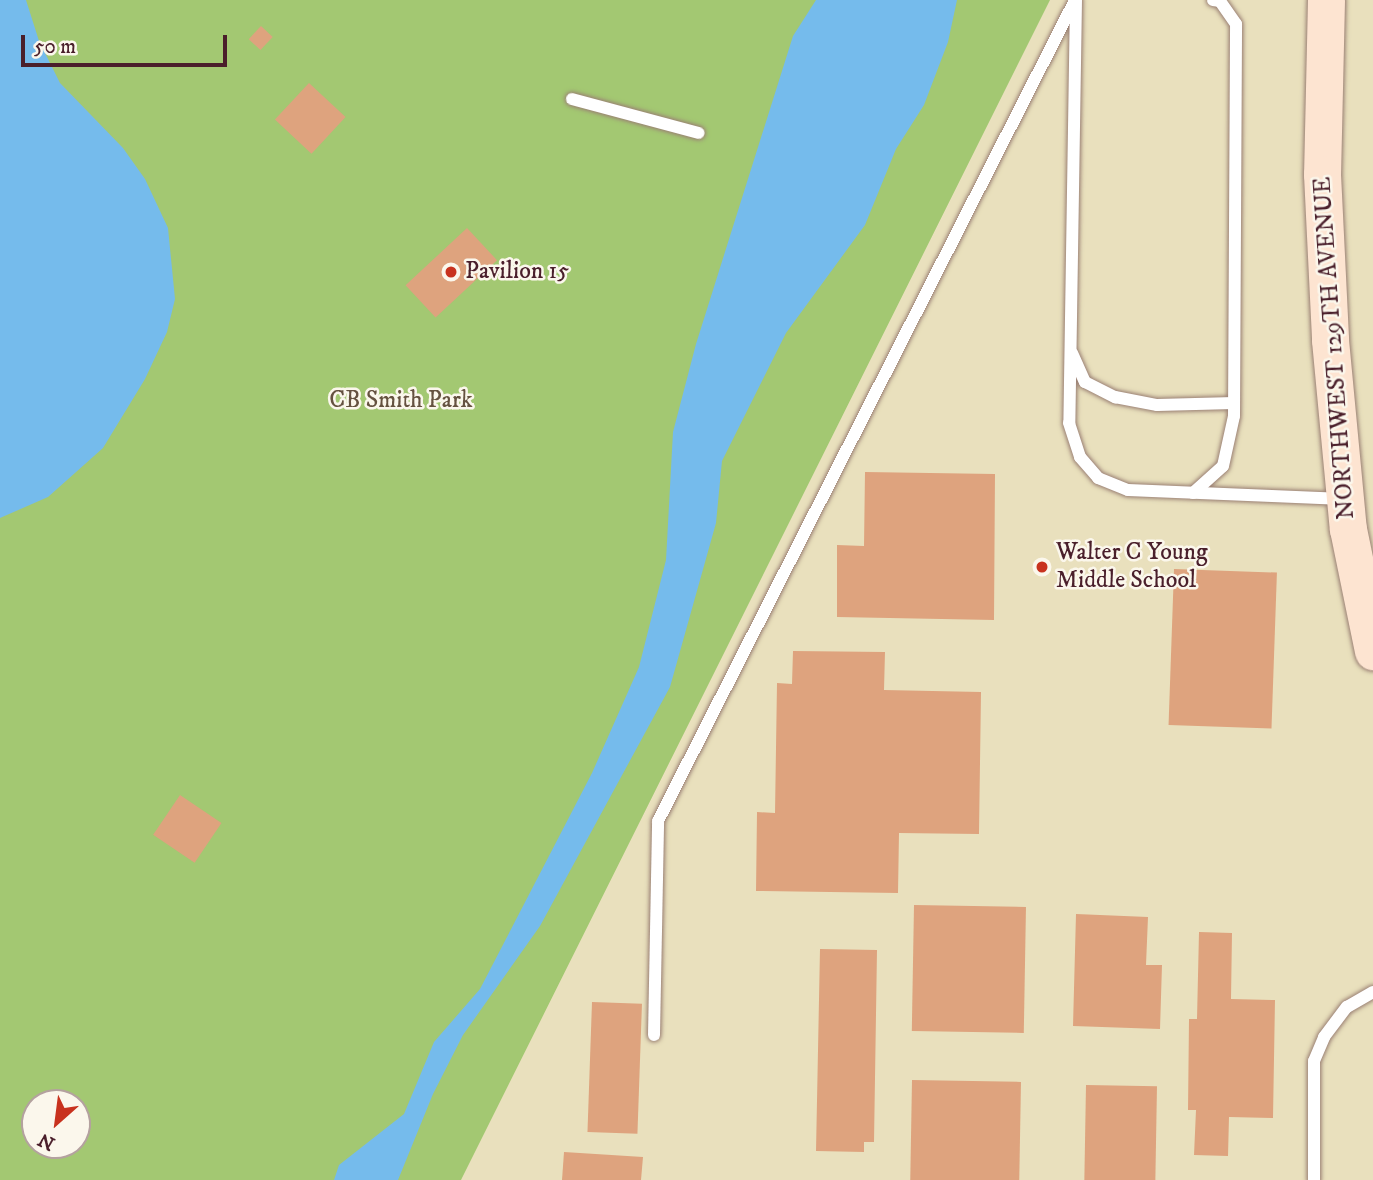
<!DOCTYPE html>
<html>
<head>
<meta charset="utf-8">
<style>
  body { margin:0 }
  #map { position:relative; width:1373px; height:1180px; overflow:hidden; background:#e9e0bd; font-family:"IM FELL DW Pica",serif }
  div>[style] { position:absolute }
  .green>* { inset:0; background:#a3c872 }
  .water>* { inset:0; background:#75bbec }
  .building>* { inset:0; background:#dea37e; transform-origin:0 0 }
  .roads { filter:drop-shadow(0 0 2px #9a8074) drop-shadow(0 0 2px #9a8074) }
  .lane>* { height:12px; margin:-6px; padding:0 6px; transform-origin:6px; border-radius:6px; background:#fff }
  .secondary>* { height:37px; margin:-18.5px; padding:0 18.5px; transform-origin:18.5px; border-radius:18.5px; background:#fde4d1 }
  .dots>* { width:19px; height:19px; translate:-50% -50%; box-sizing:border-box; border:4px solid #fbf7ec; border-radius:50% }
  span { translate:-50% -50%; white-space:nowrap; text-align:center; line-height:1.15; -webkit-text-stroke:5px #fbf7ec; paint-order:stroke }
  .poi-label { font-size:24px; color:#4a1f2b }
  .left { translate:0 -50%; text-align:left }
  .street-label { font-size:24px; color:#4a1f2b }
  .park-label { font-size:24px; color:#655240 }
  .north { position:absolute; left:21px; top:1089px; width:70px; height:70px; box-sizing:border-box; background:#fbf7ec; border:2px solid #b4a19f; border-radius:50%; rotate:208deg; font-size:19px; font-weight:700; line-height:28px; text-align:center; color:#4a1f2b }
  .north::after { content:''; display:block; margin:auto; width:24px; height:32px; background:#c8321e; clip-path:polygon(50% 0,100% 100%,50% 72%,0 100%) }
  .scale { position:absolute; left:21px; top:35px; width:206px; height:32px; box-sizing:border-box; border:4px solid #4a1f2b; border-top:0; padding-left:9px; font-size:21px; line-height:24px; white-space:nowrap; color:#4a1f2b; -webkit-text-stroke:5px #fbf7ec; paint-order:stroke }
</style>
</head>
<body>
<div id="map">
  <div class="green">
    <i style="clip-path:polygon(evenodd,0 0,1050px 0,461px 1180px,0 1180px,0 0,35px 1103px,77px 1103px,77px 1145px,35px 1145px,35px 1103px)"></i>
  </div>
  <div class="water">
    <i style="clip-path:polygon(0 0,26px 0,39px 41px,60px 83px,123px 148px,145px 179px,168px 228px,175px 299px,167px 332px,145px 379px,103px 448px,48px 497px,0 518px)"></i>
    <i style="clip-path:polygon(816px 0,957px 0,948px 42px,924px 105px,896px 149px,865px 225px,786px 333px,722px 461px,716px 523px,670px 687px,540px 926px,463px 1035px,433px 1094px,398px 1180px,334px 1180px,339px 1165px,404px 1114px,434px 1042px,480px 989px,592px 773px,639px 667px,666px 560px,673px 432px,696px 344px,793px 36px)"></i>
  </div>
  <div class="building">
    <i style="left:261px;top:26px;width:16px;height:18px;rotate:43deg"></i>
    <i style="left:309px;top:83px;width:50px;height:50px;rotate:43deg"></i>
    <i style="left:467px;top:228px;width:44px;height:84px;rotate:47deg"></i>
    <i style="clip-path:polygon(865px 472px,995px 474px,994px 620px,837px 617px,837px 545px,864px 546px)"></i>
    <i style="left:1174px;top:569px;width:103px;height:156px;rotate:2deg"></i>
    <i style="clip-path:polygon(793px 651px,885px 652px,884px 690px,981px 692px,979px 834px,899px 833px,898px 893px,756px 891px,757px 812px,775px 813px,777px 683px,792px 684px)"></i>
    <i style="left:180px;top:795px;width:50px;height:48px;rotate:34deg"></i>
    <i style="left:914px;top:905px;width:112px;height:126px;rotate:1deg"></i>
    <i style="clip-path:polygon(1076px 914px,1148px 917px,1146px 965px,1162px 965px,1160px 1029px,1073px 1026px)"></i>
    <i style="clip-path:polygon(1199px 932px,1232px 933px,1231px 999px,1275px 1000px,1273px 1118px,1229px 1117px,1228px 1156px,1194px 1155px,1196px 1110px,1188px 1110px,1189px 1019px,1197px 1019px)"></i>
    <i style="clip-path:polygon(820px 949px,877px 950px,874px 1142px,864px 1142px,864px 1152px,816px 1151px)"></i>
    <i style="left:592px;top:1002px;width:50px;height:130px;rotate:2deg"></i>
    <i style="left:912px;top:1080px;width:109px;height:100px;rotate:1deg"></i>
    <i style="left:1086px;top:1085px;width:71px;height:95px;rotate:1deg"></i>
    <i style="clip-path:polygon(564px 1152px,643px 1157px,641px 1180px,562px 1180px)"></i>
  </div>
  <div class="roads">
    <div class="lane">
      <i style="left:1076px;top:0;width:423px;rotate:90.9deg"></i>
      <i style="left:1069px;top:423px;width:36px;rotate:72deg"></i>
      <i style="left:1080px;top:457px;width:28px;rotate:49deg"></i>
      <i style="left:1098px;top:478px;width:32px;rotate:22deg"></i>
      <i style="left:1128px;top:490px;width:216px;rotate:2.4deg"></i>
      <i style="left:572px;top:99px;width:131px;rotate:15deg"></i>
      <i style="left:1072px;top:353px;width:32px;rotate:66deg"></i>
      <i style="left:1085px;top:382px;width:34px;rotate:27deg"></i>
      <i style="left:1115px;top:397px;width:43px;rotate:10.8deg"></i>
      <i style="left:1157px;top:405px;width:77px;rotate:-1.5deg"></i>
      <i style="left:1193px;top:493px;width:40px;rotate:-42deg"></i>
      <i style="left:1223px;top:466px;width:51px;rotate:-77.6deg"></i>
      <i style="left:1234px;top:416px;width:392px;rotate:-89.7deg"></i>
      <i style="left:1236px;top:24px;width:28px;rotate:-125deg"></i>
      <i style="left:1220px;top:1px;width:7px;rotate:-172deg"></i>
      <i style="left:654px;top:1035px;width:214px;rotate:-88.9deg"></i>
      <i style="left:658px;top:821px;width:921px;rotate:-63.07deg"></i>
      <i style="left:1314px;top:1180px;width:119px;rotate:-90deg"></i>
      <i style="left:1314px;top:1061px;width:26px;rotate:-67deg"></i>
      <i style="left:1324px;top:1037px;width:38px;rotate:-53deg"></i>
      <i style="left:1347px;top:1007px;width:30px;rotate:-30deg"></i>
    </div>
    <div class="secondary">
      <i style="left:1326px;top:0;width:174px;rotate:91.3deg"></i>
      <i style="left:1322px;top:174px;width:166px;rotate:87.2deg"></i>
      <i style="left:1330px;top:340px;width:190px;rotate:84.6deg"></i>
      <i style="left:1348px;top:529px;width:125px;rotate:78.4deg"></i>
    </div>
  </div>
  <div class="dots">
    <i style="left:451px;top:272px;background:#c8321e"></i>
    <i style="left:1042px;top:567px;background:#c8321e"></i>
  </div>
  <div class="poi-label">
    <span class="left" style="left:465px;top:272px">Pavilion 15</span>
    <span class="left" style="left:1056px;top:567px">Walter C Young<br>Middle School</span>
  </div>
  <div class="street-label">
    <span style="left:1335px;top:348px;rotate:-94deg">NORTHWEST 129TH AVENUE</span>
  </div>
  <div class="park-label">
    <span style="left:401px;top:401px">CB Smith Park</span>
  </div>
  <div class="north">N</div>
  <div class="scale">50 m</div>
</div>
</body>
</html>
